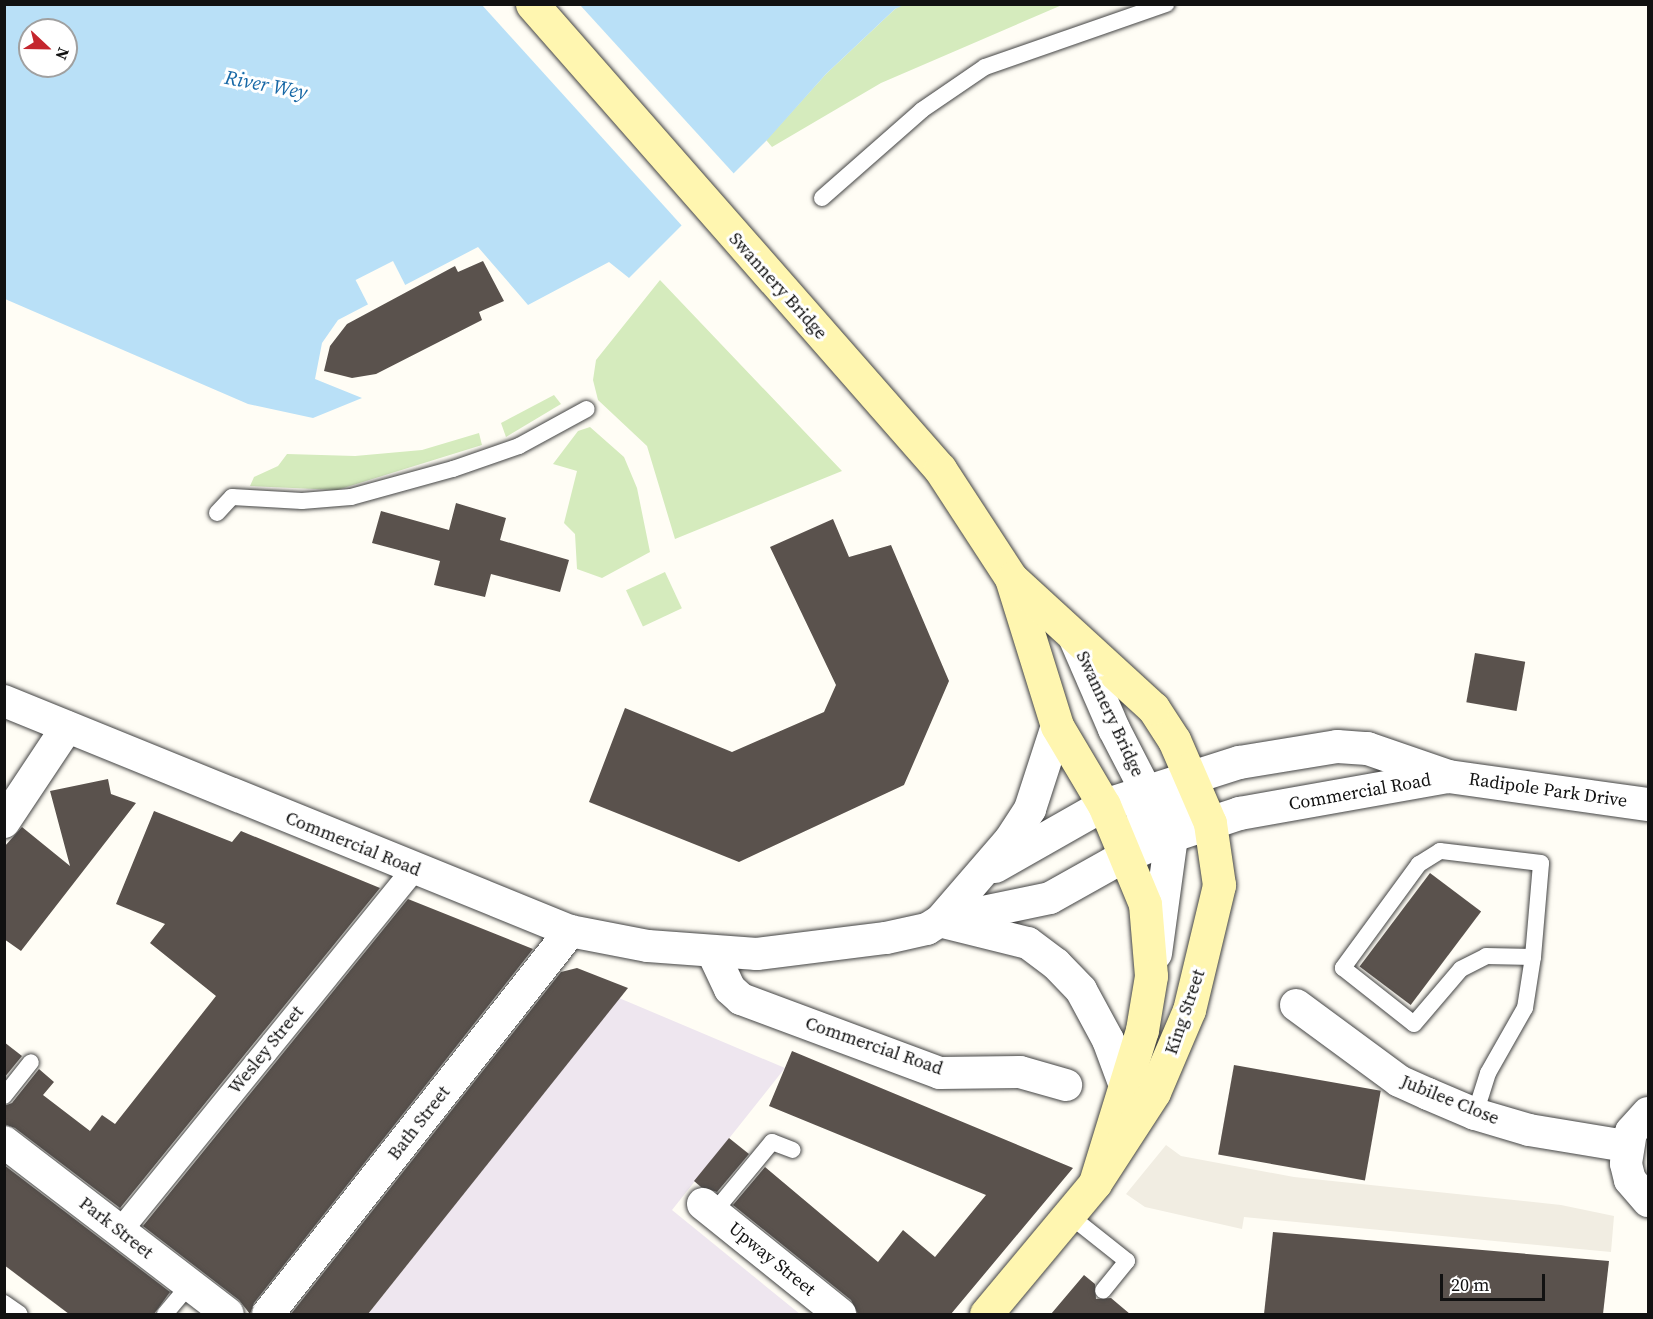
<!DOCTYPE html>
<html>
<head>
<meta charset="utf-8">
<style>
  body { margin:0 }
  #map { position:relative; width:1653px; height:1319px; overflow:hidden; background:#fffdf5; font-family:"Source Serif 4",serif }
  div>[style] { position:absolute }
  .industrial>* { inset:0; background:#eee6ef }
  .green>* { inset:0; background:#d5ebbd; transform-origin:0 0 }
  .plaza>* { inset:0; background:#f1ede2 }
  .water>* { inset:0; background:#b9e0f7 }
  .pier>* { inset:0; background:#fffdf5; transform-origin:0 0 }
  .building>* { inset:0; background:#5a524d; transform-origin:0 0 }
  .roads { filter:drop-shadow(0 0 2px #444) drop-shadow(0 0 2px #444) }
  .service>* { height:16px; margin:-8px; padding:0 8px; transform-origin:8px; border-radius:8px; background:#fff }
  .pedestrian>* { height:24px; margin:-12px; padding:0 12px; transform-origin:12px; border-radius:12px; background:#fff }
  .minor>* { height:32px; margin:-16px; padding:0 16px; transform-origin:16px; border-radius:16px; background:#fff }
  .tertiary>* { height:33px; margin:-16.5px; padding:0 16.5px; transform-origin:16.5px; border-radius:16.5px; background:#fff }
  .secondary>* { height:33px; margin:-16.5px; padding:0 16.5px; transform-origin:16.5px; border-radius:16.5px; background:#fff6b0 }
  span { translate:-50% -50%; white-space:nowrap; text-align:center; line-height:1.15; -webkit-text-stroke:6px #fff; paint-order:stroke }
  .street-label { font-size:18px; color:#111 }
  .water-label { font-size:20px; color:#1768a6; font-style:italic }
  .frame { position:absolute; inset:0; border:6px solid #111; pointer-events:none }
  .north { position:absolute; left:18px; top:18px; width:60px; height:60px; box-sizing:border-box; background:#fff; border:2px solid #a0a0a0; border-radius:50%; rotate:112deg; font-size:16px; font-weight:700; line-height:24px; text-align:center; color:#111 }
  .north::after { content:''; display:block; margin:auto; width:21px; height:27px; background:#c4262e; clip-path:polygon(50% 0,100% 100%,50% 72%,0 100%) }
  .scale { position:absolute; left:1440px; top:1274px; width:105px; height:27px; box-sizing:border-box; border:3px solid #111; border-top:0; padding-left:8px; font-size:18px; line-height:21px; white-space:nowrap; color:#111; -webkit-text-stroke:4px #fff; paint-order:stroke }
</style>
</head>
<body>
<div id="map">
  <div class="industrial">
    <i style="clip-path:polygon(619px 998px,785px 1068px,672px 1210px,800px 1314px,368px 1314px)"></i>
  </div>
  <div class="green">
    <i style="clip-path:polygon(904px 4px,1062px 5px,881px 83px,772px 147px,653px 5px,768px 138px,826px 74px,895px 9px)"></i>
    <i style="clip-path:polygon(660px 280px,842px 471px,675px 539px,647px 446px,598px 400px,593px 380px,596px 360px)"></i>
    <i style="clip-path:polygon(554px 395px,561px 404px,506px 437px,501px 423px)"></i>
    <i style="clip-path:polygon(590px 427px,624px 457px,637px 488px,650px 552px,602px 578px,577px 569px,575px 534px,564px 523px,577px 471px,553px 464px,578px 431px)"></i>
    <i style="clip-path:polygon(479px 433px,482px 445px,337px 490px,250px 486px,254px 477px,278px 466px,287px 454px,355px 456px,422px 450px)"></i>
    <i style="left:665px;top:572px;width:40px;height:43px;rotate:65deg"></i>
  </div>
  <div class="plaza">
    <i style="clip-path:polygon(1166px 1145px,1181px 1156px,1294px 1177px,1561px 1205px,1614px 1216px,1611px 1252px,1244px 1217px,1242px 1229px,1145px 1207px,1126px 1194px)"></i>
  </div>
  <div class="water">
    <i style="clip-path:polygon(evenodd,4px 5px,904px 5px,895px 9px,826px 74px,768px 139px,629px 278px,609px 262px,528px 305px,478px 247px,338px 320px,322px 343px,315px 379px,362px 398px,313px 418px,248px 404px,5px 299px,4px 5px,30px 30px,66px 30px,66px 66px,30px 66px,30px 30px)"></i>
  </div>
  <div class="pier">
    <i style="clip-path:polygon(482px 5px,580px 5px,736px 176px,684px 228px)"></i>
    <i style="left:393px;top:261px;width:30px;height:42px;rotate:63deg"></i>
  </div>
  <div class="building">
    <i style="clip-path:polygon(483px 261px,504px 301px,479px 312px,482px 320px,376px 374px,352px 378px,324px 371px,330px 346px,347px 324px,455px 266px,458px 272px)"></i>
    <i style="clip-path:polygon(456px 503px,506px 518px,500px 540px,569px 560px,560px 592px,491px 574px,485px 597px,434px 585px,440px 561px,372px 543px,381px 511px,449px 530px)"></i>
    <i style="clip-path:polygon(833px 519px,849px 557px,891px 545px,949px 681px,904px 785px,739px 862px,589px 802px,625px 708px,732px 752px,824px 712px,836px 685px,770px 547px)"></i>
    <i style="left:1475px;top:653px;width:51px;height:50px;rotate:10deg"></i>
    <i style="clip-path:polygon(108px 779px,111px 794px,136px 803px,21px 951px,4px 939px,4px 847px,22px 827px,70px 866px,50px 791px)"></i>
    <i style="clip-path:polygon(154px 811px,232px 842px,241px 831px,380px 888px,120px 1208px,15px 1128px,4px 1124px,4px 1106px,12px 1103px,39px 1069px,54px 1082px,43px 1095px,90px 1131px,102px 1115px,115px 1124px,216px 996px,150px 943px,165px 924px,116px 904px)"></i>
    <i style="left:1430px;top:873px;width:64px;height:117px;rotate:37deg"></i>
    <i style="clip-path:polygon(408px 899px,533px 949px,254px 1303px,250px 1314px,239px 1300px,143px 1226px)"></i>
    <i style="clip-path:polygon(577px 968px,628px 988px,368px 1314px,291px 1314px,561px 972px)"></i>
    <i style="clip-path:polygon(4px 1042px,22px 1056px,4px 1078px)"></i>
    <i style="clip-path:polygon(792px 1051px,1073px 1168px,951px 1314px,858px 1314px,851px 1300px,733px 1205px,765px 1167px,878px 1262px,903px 1230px,935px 1257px,986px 1195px,769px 1106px)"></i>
    <i style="left:1234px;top:1065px;width:149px;height:91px;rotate:10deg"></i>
    <i style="clip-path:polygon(729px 1138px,749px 1154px,717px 1192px,701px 1187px,694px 1181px)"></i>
    <i style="clip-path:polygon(4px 1165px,170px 1292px,154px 1314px,69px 1314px,4px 1265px)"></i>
    <i style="clip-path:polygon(1273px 1232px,1609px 1261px,1603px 1314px,1264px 1314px)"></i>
    <i style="clip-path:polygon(1084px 1275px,1095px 1284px,1096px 1299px,1111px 1298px,1130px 1314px,1051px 1314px)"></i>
  </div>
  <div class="roads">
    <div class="service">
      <i style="left:822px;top:198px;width:133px;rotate:-41.3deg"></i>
      <i style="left:922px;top:110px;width:76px;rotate:-34.3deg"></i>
      <i style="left:985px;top:67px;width:192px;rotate:-19.2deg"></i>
      <i style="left:217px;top:513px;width:22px;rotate:-47deg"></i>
      <i style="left:232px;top:497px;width:70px;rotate:3.3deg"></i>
      <i style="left:302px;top:501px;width:49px;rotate:-4.7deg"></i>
      <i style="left:351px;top:497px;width:106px;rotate:-15.4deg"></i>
      <i style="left:453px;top:469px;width:70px;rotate:-19.2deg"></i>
      <i style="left:519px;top:446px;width:77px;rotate:-28.6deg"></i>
      <i style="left:4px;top:1096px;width:43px;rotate:-51.5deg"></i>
      <i style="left:1475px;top:1114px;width:43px;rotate:-72.4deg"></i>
      <i style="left:1488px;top:1073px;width:75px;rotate:-60.4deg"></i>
      <i style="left:1525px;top:1008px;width:52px;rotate:-81.1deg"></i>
      <i style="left:1533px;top:957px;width:94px;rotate:-85.1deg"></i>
      <i style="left:1541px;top:863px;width:102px;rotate:-173.2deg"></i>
      <i style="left:1440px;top:851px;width:25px;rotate:148deg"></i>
      <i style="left:1419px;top:864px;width:129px;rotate:126.2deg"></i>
      <i style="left:1343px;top:968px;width:90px;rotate:38.3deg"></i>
      <i style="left:1414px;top:1024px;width:72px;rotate:-49.5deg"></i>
      <i style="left:1461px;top:969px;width:28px;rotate:-27deg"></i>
      <i style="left:1486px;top:956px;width:47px;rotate:1.2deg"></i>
      <i style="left:714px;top:1212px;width:91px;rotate:-50.4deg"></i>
      <i style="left:772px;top:1142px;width:22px;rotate:21deg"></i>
      <i style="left:1069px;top:1215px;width:74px;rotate:38.4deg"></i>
      <i style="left:1127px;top:1261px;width:38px;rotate:129deg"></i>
      <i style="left:4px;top:1303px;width:19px;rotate:35deg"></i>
      <i style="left:165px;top:1314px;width:38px;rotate:-50deg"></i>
    </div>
    <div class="pedestrian">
      <i style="left:120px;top:1231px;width:466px;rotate:-50.9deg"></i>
    </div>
    <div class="minor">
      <i style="left:4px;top:701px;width:611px;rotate:22.11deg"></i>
      <i style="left:570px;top:931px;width:79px;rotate:10.9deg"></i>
      <i style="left:648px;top:946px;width:109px;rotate:4.2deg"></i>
      <i style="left:757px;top:954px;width:130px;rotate:-7.1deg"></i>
      <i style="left:886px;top:938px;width:42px;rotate:-12.4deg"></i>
      <i style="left:927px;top:929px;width:15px;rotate:-32deg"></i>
      <i style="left:940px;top:921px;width:107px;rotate:-49.2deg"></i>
      <i style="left:1010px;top:840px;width:37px;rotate:-57deg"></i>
      <i style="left:1030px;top:809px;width:87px;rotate:-72deg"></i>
      <i style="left:4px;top:822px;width:114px;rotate:-56.4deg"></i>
      <i style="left:995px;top:867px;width:125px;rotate:-29.6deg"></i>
      <i style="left:940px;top:921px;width:112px;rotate:-11.8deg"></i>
      <i style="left:1050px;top:898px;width:88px;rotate:-29.2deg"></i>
      <i style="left:1127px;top:855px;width:25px;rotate:-64deg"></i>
      <i style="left:1138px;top:832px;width:24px;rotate:-71deg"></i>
      <i style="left:1146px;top:809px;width:20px;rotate:-93deg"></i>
      <i style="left:1145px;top:789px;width:68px;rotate:-117.3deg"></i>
      <i style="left:1114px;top:729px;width:98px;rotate:-113.4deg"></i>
      <i style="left:947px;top:923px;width:83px;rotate:13.9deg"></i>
      <i style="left:1028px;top:943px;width:35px;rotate:37deg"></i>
      <i style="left:1056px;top:964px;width:36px;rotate:46deg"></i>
      <i style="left:1081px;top:990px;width:57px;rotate:61.6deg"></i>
      <i style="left:1108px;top:1040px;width:46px;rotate:69.6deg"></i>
      <i style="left:712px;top:951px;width:42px;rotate:64.7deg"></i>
      <i style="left:730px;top:989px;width:15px;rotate:42deg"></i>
      <i style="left:741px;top:999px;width:212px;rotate:20.4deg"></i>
      <i style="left:940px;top:1073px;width:80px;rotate:-0.7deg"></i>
      <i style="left:1020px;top:1072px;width:48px;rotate:15.8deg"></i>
      <i style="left:1296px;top:1005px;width:128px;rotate:36.4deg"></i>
      <i style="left:1399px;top:1081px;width:32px;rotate:24deg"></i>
      <i style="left:1428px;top:1094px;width:51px;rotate:23.1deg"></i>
      <i style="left:1475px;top:1114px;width:56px;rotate:16.5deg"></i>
      <i style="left:1529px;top:1130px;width:98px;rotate:9.4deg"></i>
      <i style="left:1648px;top:1113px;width:25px;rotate:132deg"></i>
      <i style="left:1631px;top:1132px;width:32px;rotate:99deg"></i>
      <i style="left:1626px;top:1164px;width:16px;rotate:76deg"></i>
      <i style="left:1630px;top:1180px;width:28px;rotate:49deg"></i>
      <i style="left:4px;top:1142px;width:282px;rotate:37.5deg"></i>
      <i style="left:703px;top:1204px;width:176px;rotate:38.8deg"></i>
      <i style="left:268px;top:1314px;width:488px;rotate:-51.7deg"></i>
    </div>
    <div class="tertiary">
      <i style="left:1104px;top:805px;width:142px;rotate:-17.7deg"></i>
      <i style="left:1239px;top:762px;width:99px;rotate:-9.3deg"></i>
      <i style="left:1337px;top:746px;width:30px;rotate:4deg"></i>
      <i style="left:1367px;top:748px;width:86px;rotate:19.1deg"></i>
      <i style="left:1448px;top:776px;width:202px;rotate:8deg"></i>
      <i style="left:1127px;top:855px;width:49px;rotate:-24deg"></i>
      <i style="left:1172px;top:835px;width:71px;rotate:-18.2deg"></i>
      <i style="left:1239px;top:813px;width:210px;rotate:-10.1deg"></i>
      <i style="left:1155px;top:953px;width:140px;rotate:-82.2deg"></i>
      <i style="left:1174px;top:814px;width:43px;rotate:-65.2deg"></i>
    </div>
    <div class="secondary">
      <i style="left:532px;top:4px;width:619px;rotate:48.74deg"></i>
      <i style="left:940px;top:469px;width:130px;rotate:56.9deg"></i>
      <i style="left:1011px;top:578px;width:155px;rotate:72.7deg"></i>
      <i style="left:1057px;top:726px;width:92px;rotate:59.3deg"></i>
      <i style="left:1104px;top:805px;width:107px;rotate:67.5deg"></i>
      <i style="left:1145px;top:904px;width:72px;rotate:85.2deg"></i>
      <i style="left:1151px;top:976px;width:55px;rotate:99.5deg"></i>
      <i style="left:1142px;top:1030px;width:160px;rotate:107.1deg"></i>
      <i style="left:986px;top:1314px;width:170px;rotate:-50.2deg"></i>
      <i style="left:1095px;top:1183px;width:108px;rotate:-57deg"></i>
      <i style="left:1154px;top:1092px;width:89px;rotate:-66.9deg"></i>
      <i style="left:1189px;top:1010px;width:129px;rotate:-76.5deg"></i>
      <i style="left:1219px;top:885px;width:63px;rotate:-98.3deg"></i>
      <i style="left:1210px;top:823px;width:90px;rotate:-113.4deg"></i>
      <i style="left:1174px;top:740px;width:38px;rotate:-123deg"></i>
      <i style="left:1153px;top:708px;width:191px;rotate:-137.5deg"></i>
    </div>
  </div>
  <div class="street-label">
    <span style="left:778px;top:286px;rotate:48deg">Swannery Bridge</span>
    <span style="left:1110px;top:714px;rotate:65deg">Swannery Bridge</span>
    <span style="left:1548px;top:790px;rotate:8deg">Radipole Park Drive</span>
    <span style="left:1360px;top:792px;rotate:-10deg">Commercial Road</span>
    <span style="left:353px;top:844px;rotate:22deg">Commercial Road</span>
    <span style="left:1185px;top:1012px;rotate:-71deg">King Street</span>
    <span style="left:874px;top:1046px;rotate:19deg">Commercial Road</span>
    <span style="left:266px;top:1050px;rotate:-51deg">Wesley Street</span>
    <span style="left:1450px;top:1100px;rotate:22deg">Jubilee Close</span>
    <span style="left:419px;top:1123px;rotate:-52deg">Bath Street</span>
    <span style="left:116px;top:1228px;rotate:38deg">Park Street</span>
    <span style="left:772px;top:1259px;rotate:39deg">Upway Street</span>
  </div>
  <div class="water-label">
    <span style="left:266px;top:85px;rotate:11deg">River Wey</span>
  </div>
  <div class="frame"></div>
  <div class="north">N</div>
  <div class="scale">20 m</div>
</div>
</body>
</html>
